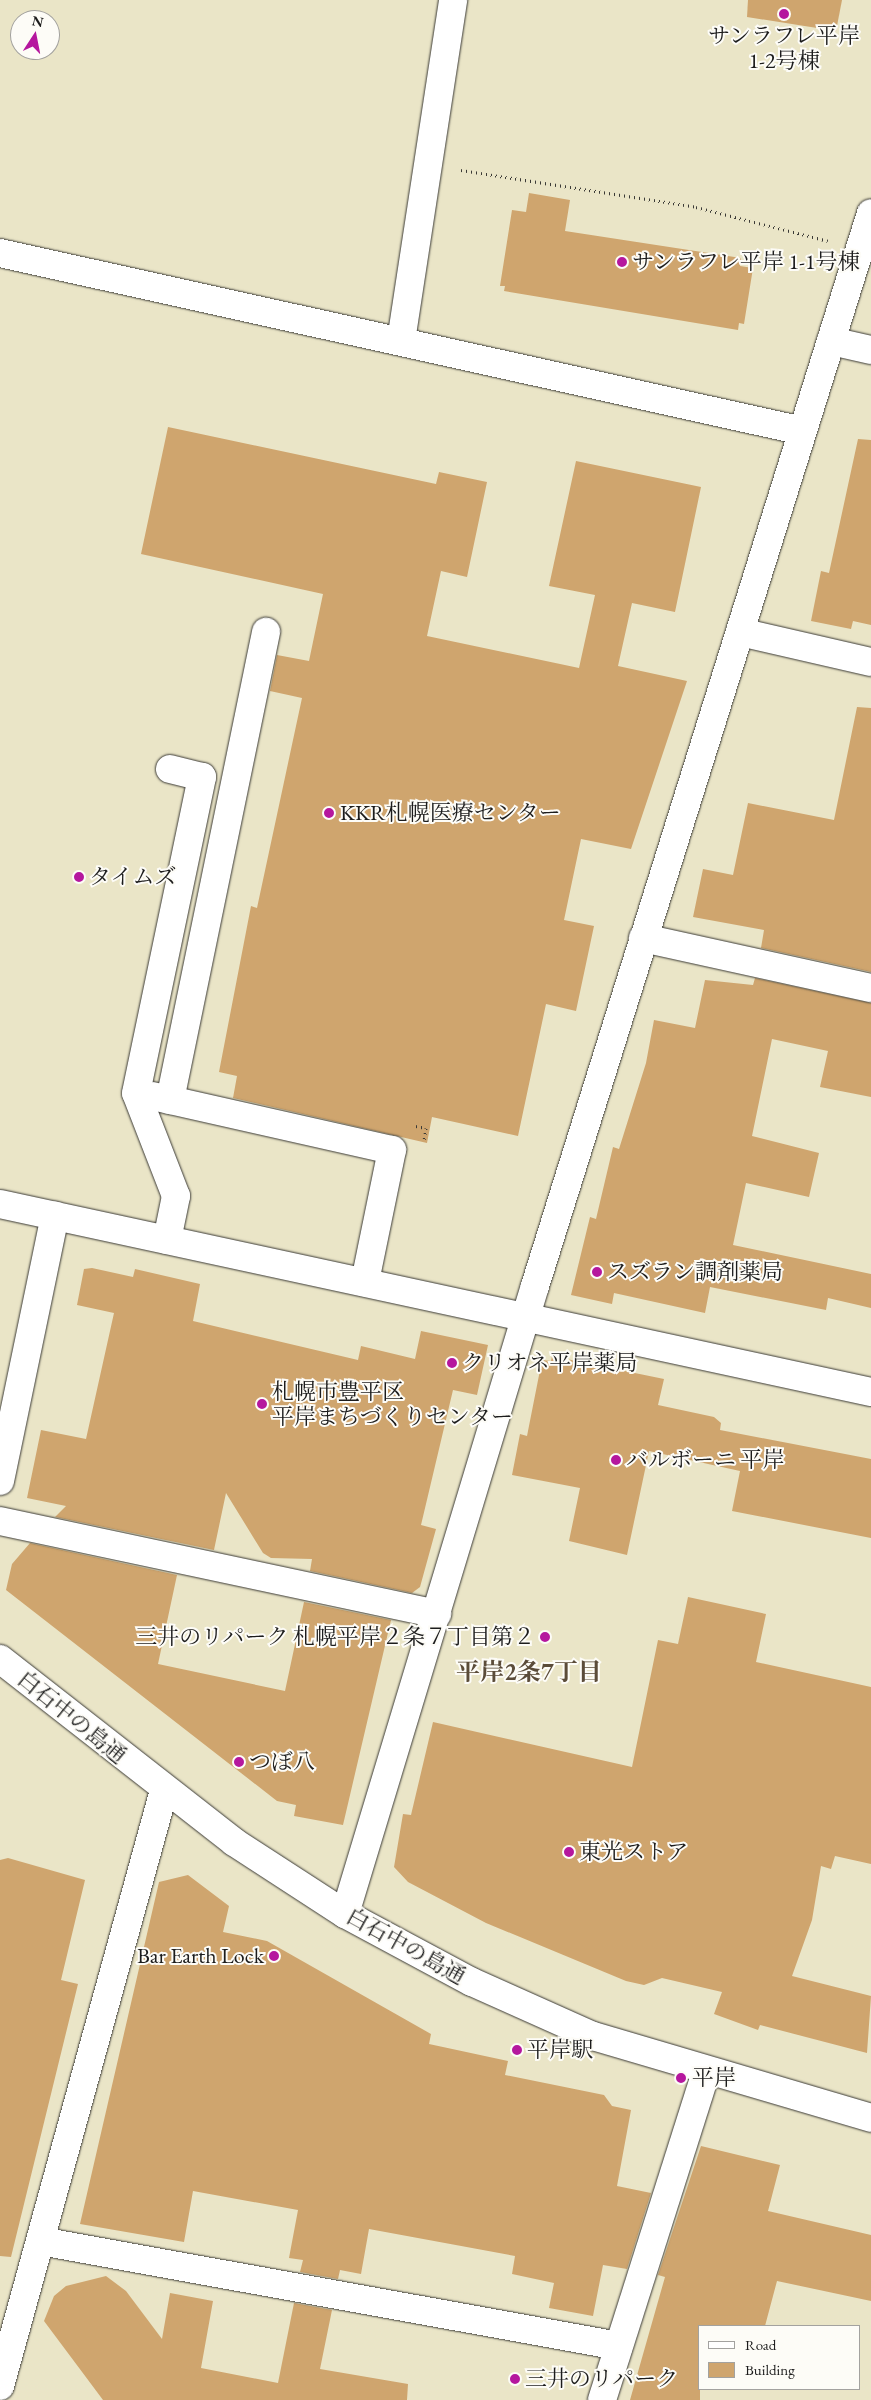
<!DOCTYPE html>
<html>
<head>
<meta charset="utf-8">
<style>
  body { margin:0 }
  #map { position:relative; width:871px; height:2400px; overflow:hidden; background:#eae5c7; font-family:"EB Garamond","Noto Serif JP",serif }
  div>[style] { position:absolute }
  .building>* { inset:0; background:#cfa56e }
  .path>* { height:3px; margin-top:-1.5px; transform-origin:0; background:repeating-linear-gradient(90deg,#3b3a36 0 1px,transparent 0 5px) }
  .roads { filter:drop-shadow(0 0 1px #3b3a36) drop-shadow(0 0 1px #3b3a36) }
  .minor>* { height:28px; margin:-14px; padding:0 14px; transform-origin:14px; border-radius:14px; background:#fff }
  .dots>* { width:14px; height:14px; translate:-50% -50%; box-sizing:border-box; border:2px solid #fdfcf7; border-radius:50% }
  span { translate:-50% -50%; white-space:nowrap; text-align:center; line-height:1.15; -webkit-text-stroke:4px #fdfcf7; paint-order:stroke }
  .poi-label { font-size:22px; color:#1c1c1c }
  .left { translate:0 -50%; text-align:left }
  .right { translate:-100% -50%; text-align:right }
  .street-label { font-size:22px; color:#1c1c1c }
  .neighbourhood-label { font-size:24px; color:#5b4c39; font-weight:700 }
  .legend { position:absolute; left:698px; top:2325px; width:162px; height:65px; box-sizing:border-box; background:#fdfcf7; border:1px solid #a3a29f; margin:0; padding:6px 9px; list-style:none; font-size:15px; color:#1c1c1c }
  .legend li { display:flex; align-items:center; gap:10px; height:25px }
  .legend b { width:25px; border:1px solid #a3a29f }
  .north { position:absolute; left:10px; top:10px; width:50px; height:50px; box-sizing:border-box; background:#fdfcf7; border:1px solid #a3a29f; border-radius:50%; rotate:11deg; font-size:14px; font-weight:700; line-height:20px; text-align:center; color:#1c1c1c }
  .north::after { content:''; display:block; margin:auto; width:18px; height:22px; background:#b5179e; clip-path:polygon(50% 0,100% 100%,50% 72%,0 100%) }
</style>
</head>
<body>
<div id="map">
  <div class="building">
    <i style="clip-path:polygon(748px 0,842px 0,836px 31px,747px 17px)"></i>
    <i style="clip-path:polygon(529px 193px,570px 200px,565px 231px,741px 258px,740px 266px,753px 268px,744px 324px,739px 323px,738px 330px,504px 291px,505px 286px,500px 286px,512px 210px,526px 212px)"></i>
    <i style="clip-path:polygon(168px 427px,436px 484px,439px 472px,487px 482px,467px 577px,441px 571px,427px 636px,579px 668px,595px 595px,549px 586px,576px 461px,701px 487px,675px 612px,632px 603px,618px 666px,687px 681px,631px 849px,581px 839px,564px 920px,594px 926px,576px 1011px,546px 1004px,518px 1136px,432px 1117px,427px 1143px,233px 1098px,237px 1076px,219px 1072px,251px 906px,257px 908px,302px 698px,270px 691px,277px 655px,309px 661px,323px 594px,141px 554px)"></i>
    <i style="clip-path:polygon(858px 439px,871px 440px,871px 625px,853px 621px,851px 629px,811px 621px,821px 571px,829px 573px)"></i>
    <i style="clip-path:polygon(857px 707px,871px 708px,871px 972px,761px 948px,764px 930px,693px 917px,703px 869px,733px 875px,748px 803px,834px 820px)"></i>
    <i style="clip-path:polygon(755px 978px,871px 1003px,871px 1097px,820px 1087px,828px 1051px,772px 1039px,752px 1136px,819px 1153px,809px 1197px,746px 1183px,733px 1245px,871px 1274px,871px 1308px,828px 1298px,826px 1310px,710px 1287px,705px 1313px,614px 1293px,612px 1304px,571px 1295px,590px 1217px,596px 1219px,613px 1147px,619px 1149px,646px 1063px,654px 1020px,695px 1028px,705px 980px,753px 985px)"></i>
    <i style="clip-path:polygon(92px 1268px,133px 1277px,135px 1269px,200px 1284px,193px 1321px,358px 1360px,361px 1346px,415px 1359px,421px 1331px,488px 1345px,477px 1395px,453px 1390px,421px 1525px,436px 1529px,420px 1587px,412px 1593px,310px 1571px,312px 1559px,271px 1558px,263px 1553px,226px 1493px,214px 1550px,55px 1517px,66px 1506px,27px 1498px,41px 1430px,86px 1439px,114px 1313px,77px 1305px,84px 1269px)"></i>
    <i style="clip-path:polygon(552px 1356px,664px 1379px,658px 1405px,714px 1417px,721px 1423px,720px 1430px,871px 1459px,871px 1538px,732px 1511px,740px 1471px,649px 1451px,627px 1555px,569px 1541px,580px 1488px,512px 1475px,520px 1434px,527px 1436px,542px 1360px,551px 1361px)"></i>
    <i style="clip-path:polygon(30px 1543px,177px 1575px,158px 1664px,285px 1691px,304px 1602px,391px 1620px,343px 1825px,294px 1816px,296px 1805px,277px 1801px,6px 1590px,12px 1564px)"></i>
    <i style="clip-path:polygon(688px 1597px,766px 1614px,756px 1662px,871px 1687px,871px 1864px,835px 1856px,831px 1869px,821px 1866px,812px 1920px,792px 1976px,871px 1996px,867px 2053px,760px 2025px,758px 2030px,714px 2014px,722px 1992px,662px 1978px,644px 1985px,626px 1981px,486px 1923px,408px 1882px,394px 1867px,403px 1814px,411px 1815px,433px 1722px,632px 1767px,658px 1640px,678px 1644px)"></i>
    <i style="clip-path:polygon(8px 1858px,85px 1880px,61px 1980px,78px 1984px,11px 2257px,0 2256px,0 1860px)"></i>
    <i style="clip-path:polygon(188px 1875px,229px 1906px,223px 1932px,267px 1941px,431px 2034px,429px 2044px,508px 2061px,505px 2075px,604px 2095px,612px 2106px,631px 2110px,617px 2186px,651px 2193px,627px 2269px,603px 2265px,593px 2316px,549px 2308px,554px 2283px,512px 2274px,515px 2256px,369px 2229px,361px 2274px,340px 2270px,338px 2279px,300px 2272px,303px 2260px,289px 2258px,298px 2210px,193px 2191px,184px 2242px,80px 2224px,159px 1882px)"></i>
    <i style="clip-path:polygon(701px 2146px,780px 2165px,768px 2211px,871px 2235px,871px 2301px,777px 2281px,765px 2326px,700px 2326px,700px 2400px,630px 2400px,665px 2277px,658px 2275px)"></i>
    <i style="clip-path:polygon(106px 2276px,126px 2291px,162px 2339px,170px 2293px,213px 2301px,201px 2368px,278px 2383px,294px 2303px,332px 2310px,320px 2369px,408px 2384px,407px 2400px,103px 2400px,44px 2321px,54px 2296px,66px 2286px)"></i>
  </div>
  <div class="path">
    <i style="left:461px;top:170px;width:238px;rotate:8.9deg"></i>
    <i style="left:696px;top:207px;width:136px;rotate:14.4deg"></i>
    <i style="left:416px;top:1126px;width:10px;rotate:11deg"></i>
    <i style="left:426px;top:1128px;width:12px;rotate:99deg"></i>
  </div>
  <div class="roads">
    <div class="minor">
      <i style="left:0;top:253px;width:822px;rotate:12.5deg"></i>
      <i style="left:401px;top:341px;width:345px;rotate:-81.3deg"></i>
      <i style="left:831px;top:341px;width:41px;rotate:12.7deg"></i>
      <i style="left:740px;top:632px;width:134px;rotate:12.9deg"></i>
      <i style="left:643px;top:938px;width:233px;rotate:12.4deg"></i>
      <i style="left:152px;top:1096px;width:246px;rotate:12.7deg"></i>
      <i style="left:392px;top:1150px;width:135px;rotate:101.6deg"></i>
      <i style="left:170px;top:1100px;width:478px;rotate:-78.4deg"></i>
      <i style="left:0;top:1204px;width:891px;rotate:12.18deg"></i>
      <i style="left:167px;top:1240px;width:45px;rotate:-78.4deg"></i>
      <i style="left:176px;top:1196px;width:110px;rotate:-111.2deg"></i>
      <i style="left:136px;top:1093px;width:323px;rotate:-78.2deg"></i>
      <i style="left:202px;top:777px;width:33px;rotate:-166deg"></i>
      <i style="left:0;top:1481px;width:271px;rotate:-78.3deg"></i>
      <i style="left:0;top:1521px;width:447px;rotate:12deg"></i>
      <i style="left:0;top:1659px;width:297px;rotate:38deg"></i>
      <i style="left:234px;top:1842px;width:132px;rotate:33deg"></i>
      <i style="left:345px;top:1914px;width:144px;rotate:28.2deg"></i>
      <i style="left:472px;top:1982px;width:133px;rotate:24.1deg"></i>
      <i style="left:593px;top:2036px;width:290px;rotate:16.4deg"></i>
      <i style="left:345px;top:1914px;width:656px;rotate:-73.17deg"></i>
      <i style="left:535px;top:1286px;width:1124px;rotate:-72.61deg"></i>
      <i style="left:40px;top:2241px;width:588px;rotate:10.28deg"></i>
      <i style="left:0;top:2386px;width:618px;rotate:-74.61deg"></i>
      <i style="left:602px;top:2400px;width:344px;rotate:-72.4deg"></i>
    </div>
  </div>
  <div class="dots">
    <i style="left:784px;top:14px;background:#b5179e"></i>
    <i style="left:622px;top:262px;background:#b5179e"></i>
    <i style="left:329px;top:813px;background:#b5179e"></i>
    <i style="left:79px;top:877px;background:#b5179e"></i>
    <i style="left:597px;top:1272px;background:#b5179e"></i>
    <i style="left:452px;top:1363px;background:#b5179e"></i>
    <i style="left:262px;top:1404px;background:#b5179e"></i>
    <i style="left:616px;top:1460px;background:#b5179e"></i>
    <i style="left:545px;top:1637px;background:#b5179e"></i>
    <i style="left:239px;top:1762px;background:#b5179e"></i>
    <i style="left:569px;top:1852px;background:#b5179e"></i>
    <i style="left:274px;top:1956px;background:#b5179e"></i>
    <i style="left:517px;top:2050px;background:#b5179e"></i>
    <i style="left:681px;top:2078px;background:#b5179e"></i>
    <i style="left:515px;top:2379px;background:#b5179e"></i>
  </div>
  <div class="poi-label">
    <span style="left:784px;top:48px">サンラフレ平岸<br>1-2号棟</span>
    <span class="left" style="left:632px;top:262px">サンラフレ平岸 1-1号棟</span>
    <span class="left" style="left:340px;top:813px">KKR札幌医療センター</span>
    <span class="left" style="left:89px;top:877px">タイムズ</span>
    <span class="left" style="left:607px;top:1272px">スズラン調剤薬局</span>
    <span class="left" style="left:462px;top:1363px">クリオネ平岸薬局</span>
    <span class="left" style="left:272px;top:1404px">札幌市豊平区<br>平岸まちづくりセンター</span>
    <span class="left" style="left:626px;top:1460px">バルボーニ 平岸</span>
    <span class="right" style="left:535px;top:1637px">三井のリパーク 札幌平岸２条７丁目第２</span>
    <span class="left" style="left:249px;top:1762px">つぼ八</span>
    <span class="left" style="left:579px;top:1852px">東光ストア</span>
    <span class="right" style="left:264px;top:1956px">Bar Earth Lock</span>
    <span class="left" style="left:527px;top:2050px">平岸駅</span>
    <span class="left" style="left:692px;top:2078px">平岸</span>
    <span class="left" style="left:525px;top:2379px">三井のリパーク</span>
  </div>
  <div class="street-label">
    <span style="left:72px;top:1717px;rotate:39deg">白石中の島通</span>
    <span style="left:406px;top:1946px;rotate:29deg">白石中の島通</span>
  </div>
  <div class="neighbourhood-label">
    <span style="left:529px;top:1672px">平岸2条7丁目</span>
  </div>
  <ul class="legend">
  <li><b style="height:6px;background:#fff"></b>Road</li>
  <li><b style="height:14px;background:#cfa56e"></b>Building</li>
  </ul>
  <div class="north">N</div>
</div>
</body>
</html>
